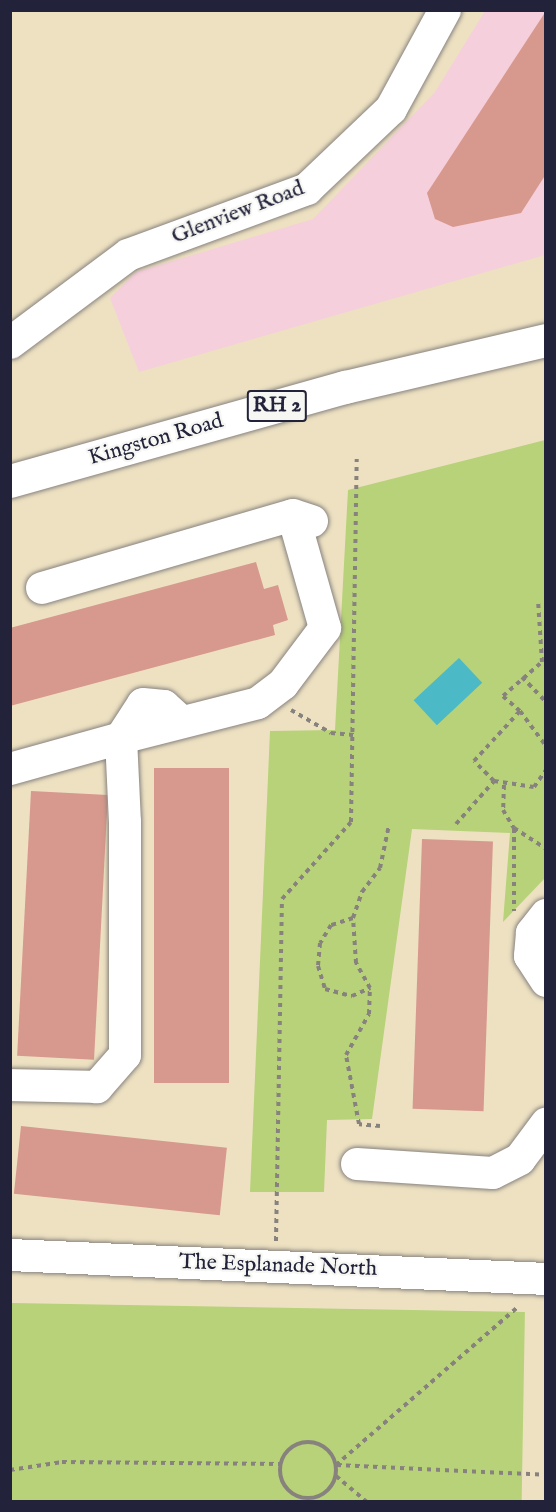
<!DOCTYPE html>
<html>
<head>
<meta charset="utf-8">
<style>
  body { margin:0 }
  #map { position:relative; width:556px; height:1512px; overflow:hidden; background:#ede1c2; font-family:"IM FELL English",serif }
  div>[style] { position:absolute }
  .built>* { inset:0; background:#f5cfdb }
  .green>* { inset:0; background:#b7d278; transform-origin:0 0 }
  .water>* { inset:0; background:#4bb9c6; transform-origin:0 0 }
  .building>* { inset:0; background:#d7988d; transform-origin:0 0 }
  .path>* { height:4px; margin-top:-2px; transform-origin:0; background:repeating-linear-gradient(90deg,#88827e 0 4.5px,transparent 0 9px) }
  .path>.ring { margin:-2px; padding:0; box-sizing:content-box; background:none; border:4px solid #88827e; border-radius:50% }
  .roads { filter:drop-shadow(0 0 2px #88827e) drop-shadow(0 0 2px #88827e) }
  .minor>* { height:32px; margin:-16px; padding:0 16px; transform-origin:16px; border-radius:16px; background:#fff }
  .major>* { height:33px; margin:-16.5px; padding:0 16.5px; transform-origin:16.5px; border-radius:16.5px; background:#fff }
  span { translate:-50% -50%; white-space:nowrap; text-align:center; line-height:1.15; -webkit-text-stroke:4.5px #f6f6f2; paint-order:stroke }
  .shield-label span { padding:2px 4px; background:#f6f6f2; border:2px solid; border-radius:4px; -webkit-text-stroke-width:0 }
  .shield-label { font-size:21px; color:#22223b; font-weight:700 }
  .street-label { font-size:22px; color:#22223b }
  .frame { position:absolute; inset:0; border:12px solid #22223b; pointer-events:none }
</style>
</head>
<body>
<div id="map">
  <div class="built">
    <i style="clip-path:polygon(485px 11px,545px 11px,545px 255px,139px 372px,110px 298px,136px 272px,313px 219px,435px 92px)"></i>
  </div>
  <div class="green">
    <i style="clip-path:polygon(545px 440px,545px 878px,503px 922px,510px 833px,412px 829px,372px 1119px,327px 1120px,324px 1192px,250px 1192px,270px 731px,335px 730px,348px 490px)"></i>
    <i style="left:11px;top:1303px;width:514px;height:198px;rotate:1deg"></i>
  </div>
  <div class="water">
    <i style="left:459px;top:658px;width:34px;height:62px;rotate:47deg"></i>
  </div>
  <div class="building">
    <i style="clip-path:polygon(546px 11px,546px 174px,521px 213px,453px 227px,435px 219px,427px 193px)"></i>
    <i style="clip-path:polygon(256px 562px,264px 589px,278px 585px,288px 620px,273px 625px,275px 635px,10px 706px,10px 628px)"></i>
    <i style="left:154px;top:768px;width:75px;height:315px"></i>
    <i style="left:31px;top:791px;width:77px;height:265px;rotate:3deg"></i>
    <i style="left:422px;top:839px;width:71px;height:270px;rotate:2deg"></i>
    <i style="left:21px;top:1126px;width:207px;height:68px;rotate:6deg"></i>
  </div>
  <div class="path">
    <i style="left:522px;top:677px;width:33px;rotate:46deg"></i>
    <i style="left:291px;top:710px;width:46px;rotate:29.9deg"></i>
    <i style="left:331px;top:733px;width:23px;rotate:5deg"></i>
    <i style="left:520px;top:711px;width:23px;rotate:-139deg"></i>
    <i style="left:503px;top:696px;width:52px;rotate:-41.1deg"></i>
    <i style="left:542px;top:662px;width:62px;rotate:-93.7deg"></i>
    <i style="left:494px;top:781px;width:40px;rotate:8.5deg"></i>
    <i style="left:534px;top:787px;width:21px;rotate:-55deg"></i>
    <i style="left:504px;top:785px;width:25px;rotate:92deg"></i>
    <i style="left:503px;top:810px;width:21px;rotate:59deg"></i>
    <i style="left:514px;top:828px;width:38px;rotate:33deg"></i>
    <i style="left:456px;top:824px;width:57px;rotate:-48.5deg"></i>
    <i style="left:494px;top:781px;width:28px;rotate:-135deg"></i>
    <i style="left:474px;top:761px;width:68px;rotate:-47.4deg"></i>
    <i style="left:520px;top:711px;width:44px;rotate:53.4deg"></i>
    <i style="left:514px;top:828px;width:83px;rotate:90deg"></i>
    <i style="left:353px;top:918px;width:23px;rotate:162deg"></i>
    <i style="left:331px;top:925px;width:21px;rotate:121deg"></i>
    <i style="left:320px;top:943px;width:23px;rotate:95deg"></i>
    <i style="left:318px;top:966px;width:24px;rotate:73deg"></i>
    <i style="left:325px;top:989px;width:28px;rotate:15deg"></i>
    <i style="left:352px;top:996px;width:20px;rotate:-24deg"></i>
    <i style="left:380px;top:1126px;width:21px;rotate:-175deg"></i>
    <i style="left:359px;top:1124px;width:70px;rotate:-100.7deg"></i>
    <i style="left:346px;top:1055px;width:47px;rotate:-60.7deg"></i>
    <i style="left:369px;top:1014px;width:26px;rotate:-88deg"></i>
    <i style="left:370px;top:988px;width:29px;rotate:-119deg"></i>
    <i style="left:356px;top:963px;width:45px;rotate:-93.8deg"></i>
    <i style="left:353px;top:918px;width:28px;rotate:-71deg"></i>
    <i style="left:362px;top:892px;width:30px;rotate:-53deg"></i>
    <i style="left:380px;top:868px;width:44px;rotate:-78.2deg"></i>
    <i style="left:276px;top:1241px;width:342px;rotate:-89deg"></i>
    <i style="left:282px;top:899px;width:103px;rotate:-48.1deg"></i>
    <i style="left:351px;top:822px;width:363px;rotate:-89.1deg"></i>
    <i class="ring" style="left:280px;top:1442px;width:52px;height:52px"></i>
    <i style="left:336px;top:1465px;width:242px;rotate:-41deg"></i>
    <i style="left:337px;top:1465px;width:209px;rotate:2.7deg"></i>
    <i style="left:10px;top:1470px;width:53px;rotate:-8.7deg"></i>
    <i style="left:62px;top:1462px;width:218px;rotate:0.5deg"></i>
    <i style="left:336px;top:1476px;width:40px;rotate:40deg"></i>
  </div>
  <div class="roads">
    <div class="minor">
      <i style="left:10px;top:343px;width:147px;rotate:-36.7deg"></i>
      <i style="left:128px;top:255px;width:191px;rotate:-20.2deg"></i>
      <i style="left:307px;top:189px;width:116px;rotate:-43.6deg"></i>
      <i style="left:391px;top:109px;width:113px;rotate:-61.4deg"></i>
      <i style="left:42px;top:588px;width:261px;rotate:-16.2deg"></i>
      <i style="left:293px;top:515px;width:20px;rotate:18deg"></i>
      <i style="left:121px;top:738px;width:141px;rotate:-14.3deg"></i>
      <i style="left:258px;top:703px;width:31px;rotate:-37deg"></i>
      <i style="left:283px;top:684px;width:70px;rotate:-53.1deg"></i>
      <i style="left:325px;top:628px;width:117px;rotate:-105.8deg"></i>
      <i style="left:121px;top:738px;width:40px;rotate:-57.1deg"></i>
      <i style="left:143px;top:704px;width:21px;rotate:5deg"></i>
      <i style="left:164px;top:706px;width:24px;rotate:42deg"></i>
      <i style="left:10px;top:769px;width:115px;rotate:-15.6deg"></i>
      <i style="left:121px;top:738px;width:84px;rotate:87.3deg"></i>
      <i style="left:125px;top:822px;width:233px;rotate:90deg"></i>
      <i style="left:125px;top:1055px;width:43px;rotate:131.2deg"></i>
      <i style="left:97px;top:1087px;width:87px;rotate:-178.7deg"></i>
      <i style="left:546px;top:915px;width:23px;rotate:128deg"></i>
      <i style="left:532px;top:933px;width:23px;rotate:95deg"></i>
      <i style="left:530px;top:956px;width:30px;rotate:57deg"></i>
      <i style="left:357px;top:1164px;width:136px;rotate:3.8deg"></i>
      <i style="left:493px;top:1173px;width:30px;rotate:-27deg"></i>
      <i style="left:520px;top:1159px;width:44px;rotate:-53.4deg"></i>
      <i style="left:10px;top:1255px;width:537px;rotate:2.56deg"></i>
    </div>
    <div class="major">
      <i style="left:10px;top:481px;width:348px;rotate:-15.7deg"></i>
      <i style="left:345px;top:387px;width:206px;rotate:-13.2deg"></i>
    </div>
  </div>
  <div class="shield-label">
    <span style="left:277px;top:406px">RH 2</span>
  </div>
  <div class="street-label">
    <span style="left:238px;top:213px;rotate:-21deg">Glenview Road</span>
    <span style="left:156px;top:440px;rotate:-16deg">Kingston Road</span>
    <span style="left:278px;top:1266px;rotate:2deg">The Esplanade North</span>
  </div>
  <div class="frame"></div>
</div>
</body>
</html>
